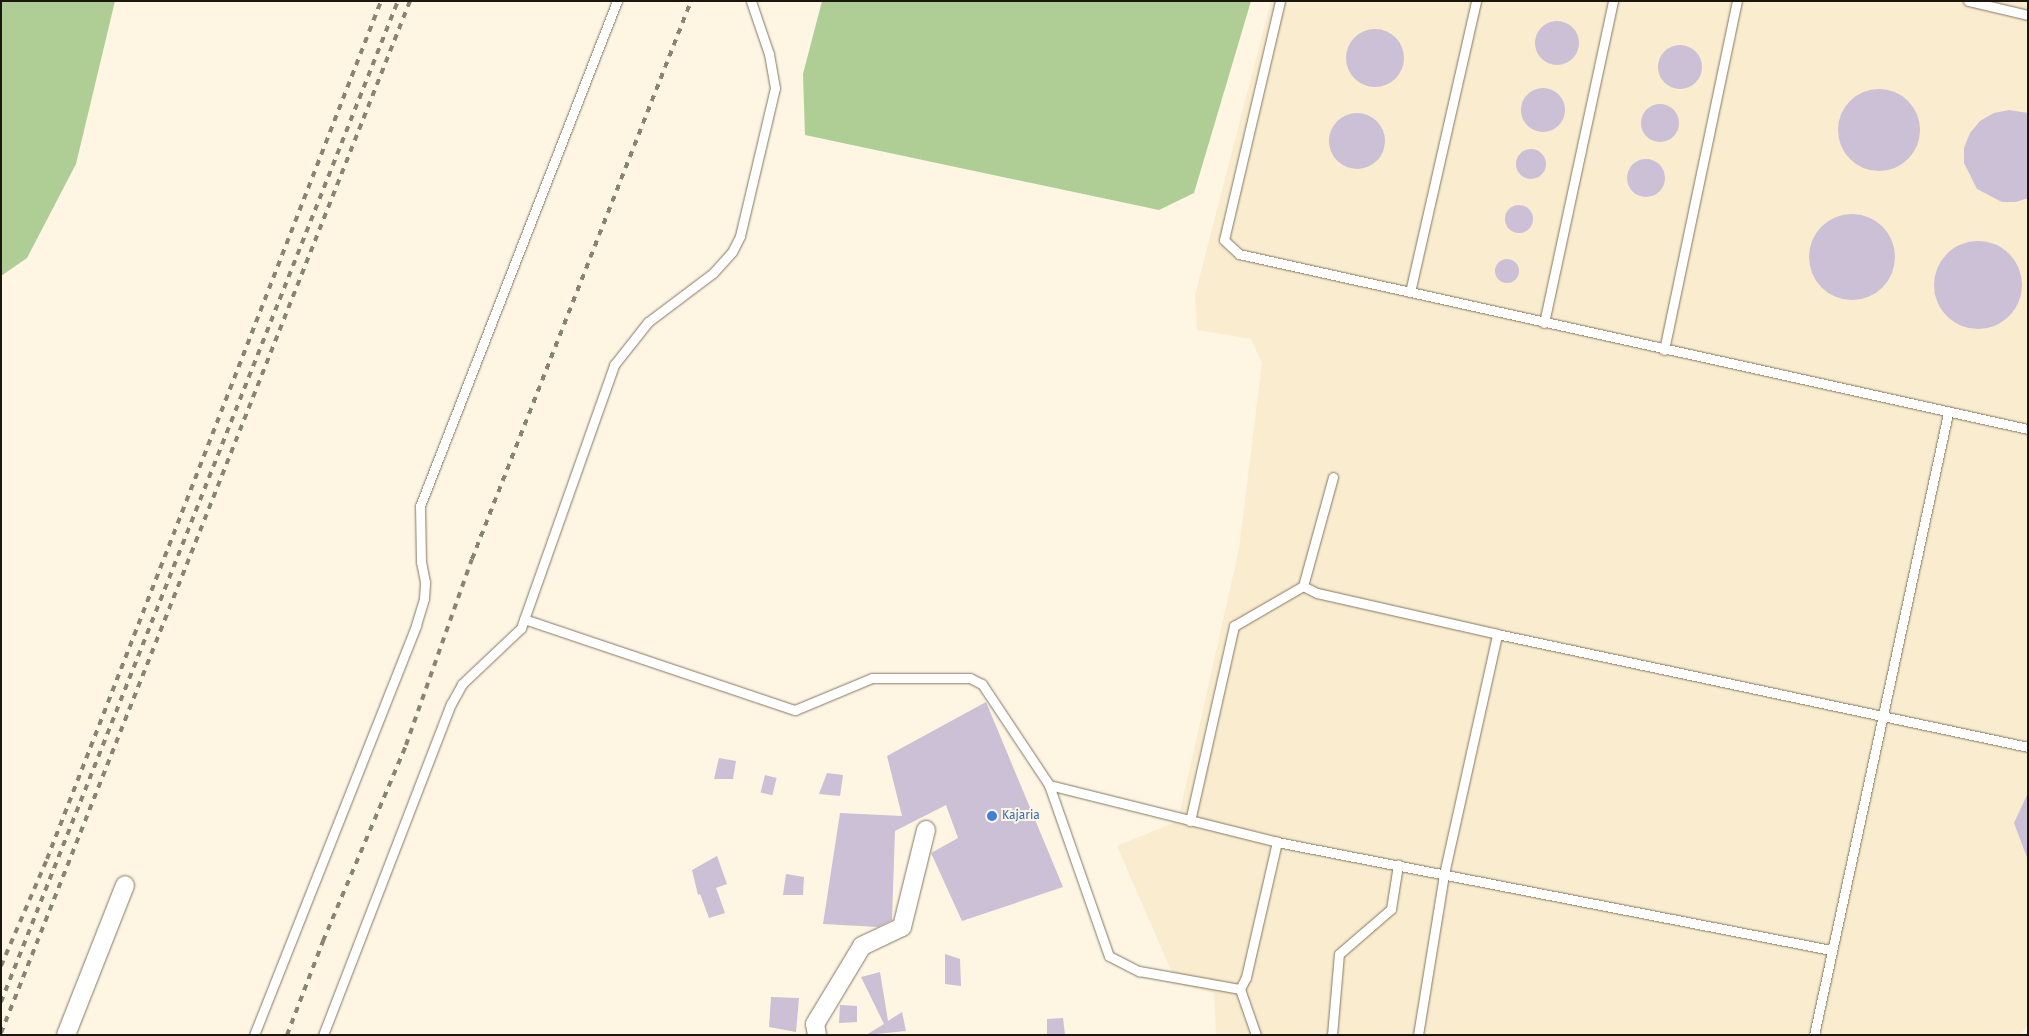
<!DOCTYPE html>
<html>
<head>
<meta charset="utf-8">
<style>
  body { margin:0 }
  #map { position:relative; width:2029px; height:1036px; overflow:hidden; background:#fef5e3; font-family:"Fira Sans",sans-serif }
  div>[style] { position:absolute }
  .built>* { inset:0; background:#faecce }
  .green>* { inset:0; background:#aece96 }
  .building>* { inset:0; background:#cbc0d5; transform-origin:0 0 }
  .round { border-radius:50% }
  .roads { filter:drop-shadow(0 0 1px #817864) drop-shadow(0 0 1px #817864) }
  .lane>* { height:9px; margin:-4.5px; padding:0 4.5px; transform-origin:4.5px; border-radius:4.5px; background:#fff }
  .street>* { height:18px; margin:-9px; padding:0 9px; transform-origin:9px; border-radius:9px; background:#fff }
  .rail>* { height:4px; margin-top:-2px; transform-origin:0; background:repeating-linear-gradient(90deg,#898376 0 6px,transparent 0 12px) }
  .dots>* { width:14px; height:14px; translate:-50% -50%; box-sizing:border-box; border:2px solid #fef5e3; border-radius:50% }
  span { translate:-50% -50%; white-space:nowrap; text-align:center; line-height:1.15; -webkit-text-stroke:4px #fef5e3; paint-order:stroke }
  .shop-label { font-size:12px; color:#366cbe }
  .left { translate:0 -50%; text-align:left }
  .frame { position:absolute; inset:0; border:2px solid #1b170f; pointer-events:none }
</style>
</head>
<body>
<div id="map">
  <div class="built">
    <i style="clip-path:polygon(1271px 1px,2028px 1px,2028px 1025px,2020px 1035px,1216px 1035px,1214px 993px,1177px 984px,1117px 846px,1178px 821px,1239px 549px,1262px 363px,1251px 339px,1197px 330px,1195px 295px)"></i>
  </div>
  <div class="green">
    <i style="clip-path:polygon(1px 1px,115px 1px,76px 164px,27px 258px,1px 276px)"></i>
    <i style="clip-path:polygon(822px 1px,1251px 1px,1194px 193px,1159px 210px,805px 135px,803px 74px)"></i>
  </div>
  <div class="building">
    <i class="round" style="left:1535px;top:21px;width:44px;height:44px"></i>
    <i class="round" style="left:1346px;top:29px;width:58px;height:58px"></i>
    <i class="round" style="left:1658px;top:45px;width:44px;height:44px"></i>
    <i class="round" style="left:1521px;top:88px;width:44px;height:44px"></i>
    <i class="round" style="left:1838px;top:89px;width:82px;height:82px"></i>
    <i class="round" style="left:1641px;top:104px;width:38px;height:38px"></i>
    <i style="clip-path:polygon(2009px 110px,2028px 113px,2028px 198px,2016px 202px,2002px 202px,1977px 189px,1964px 163px,1964px 148px,1970px 133px,1980px 121px,1994px 113px)"></i>
    <i class="round" style="left:1329px;top:113px;width:56px;height:56px"></i>
    <i class="round" style="left:1516px;top:149px;width:30px;height:30px"></i>
    <i class="round" style="left:1627px;top:159px;width:38px;height:38px"></i>
    <i class="round" style="left:1505px;top:205px;width:28px;height:28px"></i>
    <i class="round" style="left:1809px;top:214px;width:86px;height:86px"></i>
    <i class="round" style="left:1934px;top:241px;width:88px;height:88px"></i>
    <i class="round" style="left:1495px;top:259px;width:24px;height:24px"></i>
    <i style="clip-path:polygon(986px 702px,1063px 887px,962px 921px,931px 853px,958px 838px,946px 805px,895px 831px,892px 920px,878px 927px,823px 924px,840px 813px,902px 816px,887px 756px)"></i>
    <i style="clip-path:polygon(719px 758px,736px 761px,733px 779px,714px 779px)"></i>
    <i style="clip-path:polygon(827px 773px,843px 775px,840px 796px,819px 794px)"></i>
    <i style="left:765px;top:775px;width:12px;height:18px;rotate:14deg"></i>
    <i style="clip-path:polygon(2028px 793px,2028px 860px,2014px 823px)"></i>
    <i style="clip-path:polygon(717px 856px,727px 884px,716px 888px,725px 913px,709px 918px,700px 894px,698px 895px,692px 870px)"></i>
    <i style="clip-path:polygon(786px 874px,804px 877px,803px 895px,783px 895px)"></i>
    <i style="clip-path:polygon(945px 954px,960px 959px,961px 986px,945px 984px)"></i>
    <i style="clip-path:polygon(880px 972px,888px 1021px,902px 1012px,906px 1031px,866px 1035px,884px 1024px,861px 977px)"></i>
    <i style="clip-path:polygon(771px 997px,799px 998px,796px 1032px,769px 1027px)"></i>
    <i style="clip-path:polygon(840px 1005px,857px 1006px,857px 1022px,839px 1023px)"></i>
    <i style="clip-path:polygon(1063px 1018px,1065px 1035px,1047px 1035px,1047px 1019px)"></i>
  </div>
  <div class="roads">
    <div class="lane">
      <i style="left:1280px;top:1px;width:245px;rotate:103.2deg"></i>
      <i style="left:1224px;top:240px;width:21px;rotate:43deg"></i>
      <i style="left:1239px;top:254px;width:808px;rotate:12.51deg"></i>
      <i style="left:1968px;top:1px;width:62px;rotate:13.1deg"></i>
      <i style="left:1410px;top:292px;width:298px;rotate:-77.2deg"></i>
      <i style="left:1544px;top:323px;width:329px;rotate:-77.9deg"></i>
      <i style="left:1664px;top:350px;width:357px;rotate:-78.2deg"></i>
      <i style="left:1303px;top:586px;width:16px;rotate:27deg"></i>
      <i style="left:1317px;top:593px;width:185px;rotate:12.8deg"></i>
      <i style="left:1497px;top:634px;width:543px;rotate:12.01deg"></i>
      <i style="left:524px;top:619px;width:286px;rotate:18.6deg"></i>
      <i style="left:795px;top:710px;width:83px;rotate:-22.6deg"></i>
      <i style="left:872px;top:678px;width:98px"></i>
      <i style="left:970px;top:678px;width:13px;rotate:27deg"></i>
      <i style="left:982px;top:684px;width:121px;rotate:56.4deg"></i>
      <i style="left:1049px;top:785px;width:181px;rotate:70.7deg"></i>
      <i style="left:1109px;top:956px;width:34px;rotate:27deg"></i>
      <i style="left:1139px;top:971px;width:103px;rotate:10.1deg"></i>
      <i style="left:1049px;top:785px;width:235px;rotate:14deg"></i>
      <i style="left:1277px;top:842px;width:564px;rotate:11.03deg"></i>
      <i style="left:1190px;top:821px;width:200px;rotate:-77.3deg"></i>
      <i style="left:1234px;top:626px;width:80px;rotate:-30.1deg"></i>
      <i style="left:1303px;top:586px;width:113px;rotate:-74.6deg"></i>
      <i style="left:254px;top:1035px;width:441px;rotate:-68.4deg"></i>
      <i style="left:416px;top:625px;width:28px;rotate:-73deg"></i>
      <i style="left:424px;top:598px;width:16px;rotate:-86deg"></i>
      <i style="left:425px;top:582px;width:20px;rotate:-101deg"></i>
      <i style="left:421px;top:562px;width:56px;rotate:-91deg"></i>
      <i style="left:420px;top:506px;width:542px;rotate:-68.69deg"></i>
      <i style="left:323px;top:1035px;width:355px;rotate:-68.9deg"></i>
      <i style="left:451px;top:704px;width:23px;rotate:-61deg"></i>
      <i style="left:462px;top:684px;width:81px;rotate:-43.5deg"></i>
      <i style="left:521px;top:628px;width:279px;rotate:-70.5deg"></i>
      <i style="left:614px;top:365px;width:55px;rotate:-51.7deg"></i>
      <i style="left:648px;top:322px;width:81px;rotate:-37deg"></i>
      <i style="left:713px;top:273px;width:28px;rotate:-48deg"></i>
      <i style="left:732px;top:252px;width:18px;rotate:-63deg"></i>
      <i style="left:740px;top:236px;width:152px;rotate:-76.7deg"></i>
      <i style="left:775px;top:88px;width:35px;rotate:-100deg"></i>
      <i style="left:769px;top:54px;width:56px;rotate:-108.8deg"></i>
      <i style="left:1256px;top:1035px;width:49px;rotate:-109.2deg"></i>
      <i style="left:1240px;top:989px;width:13px;rotate:-63deg"></i>
      <i style="left:1246px;top:977px;width:139px;rotate:-77.1deg"></i>
      <i style="left:1332px;top:1035px;width:81px;rotate:-85.1deg"></i>
      <i style="left:1339px;top:954px;width:69px;rotate:-40.9deg"></i>
      <i style="left:1391px;top:909px;width:45px;rotate:-81deg"></i>
      <i style="left:1418px;top:1035px;width:163px;rotate:-80.8deg"></i>
      <i style="left:1444px;top:874px;width:246px;rotate:-77.5deg"></i>
      <i style="left:1814px;top:1035px;width:636px;rotate:-77.84deg"></i>
    </div>
    <div class="street">
      <i style="left:66px;top:1035px;width:161px;rotate:-68.5deg"></i>
      <i style="left:817px;top:1035px;width:11px;rotate:-100deg"></i>
      <i style="left:815px;top:1024px;width:91px;rotate:-58.9deg"></i>
      <i style="left:862px;top:946px;width:44px;rotate:-25.4deg"></i>
      <i style="left:902px;top:927px;width:100px;rotate:-76.1deg"></i>
    </div>
  </div>
  <div class="rail">
    <i style="left:1px;top:966px;width:116px;rotate:-66.7deg"></i>
    <i style="left:47px;top:859px;width:921px;rotate:-68.73deg"></i>
    <i style="left:1px;top:1002px;width:1077px;rotate:-68.37deg"></i>
    <i style="left:1px;top:1033px;width:1110px;rotate:-68.38deg"></i>
    <i style="left:287px;top:1035px;width:101px;rotate:-69deg"></i>
    <i style="left:323px;top:941px;width:213px;rotate:-67deg"></i>
    <i style="left:406px;top:745px;width:197px;rotate:-70.5deg"></i>
    <i style="left:472px;top:559px;width:599px;rotate:-68.57deg"></i>
  </div>
  <div class="dots">
    <i style="left:992px;top:816px;background:#3f7fe0"></i>
  </div>
  <div class="shop-label">
    <span class="left" style="left:1002px;top:816px">Kajaria</span>
  </div>
  <div class="frame"></div>
</div>
</body>
</html>
